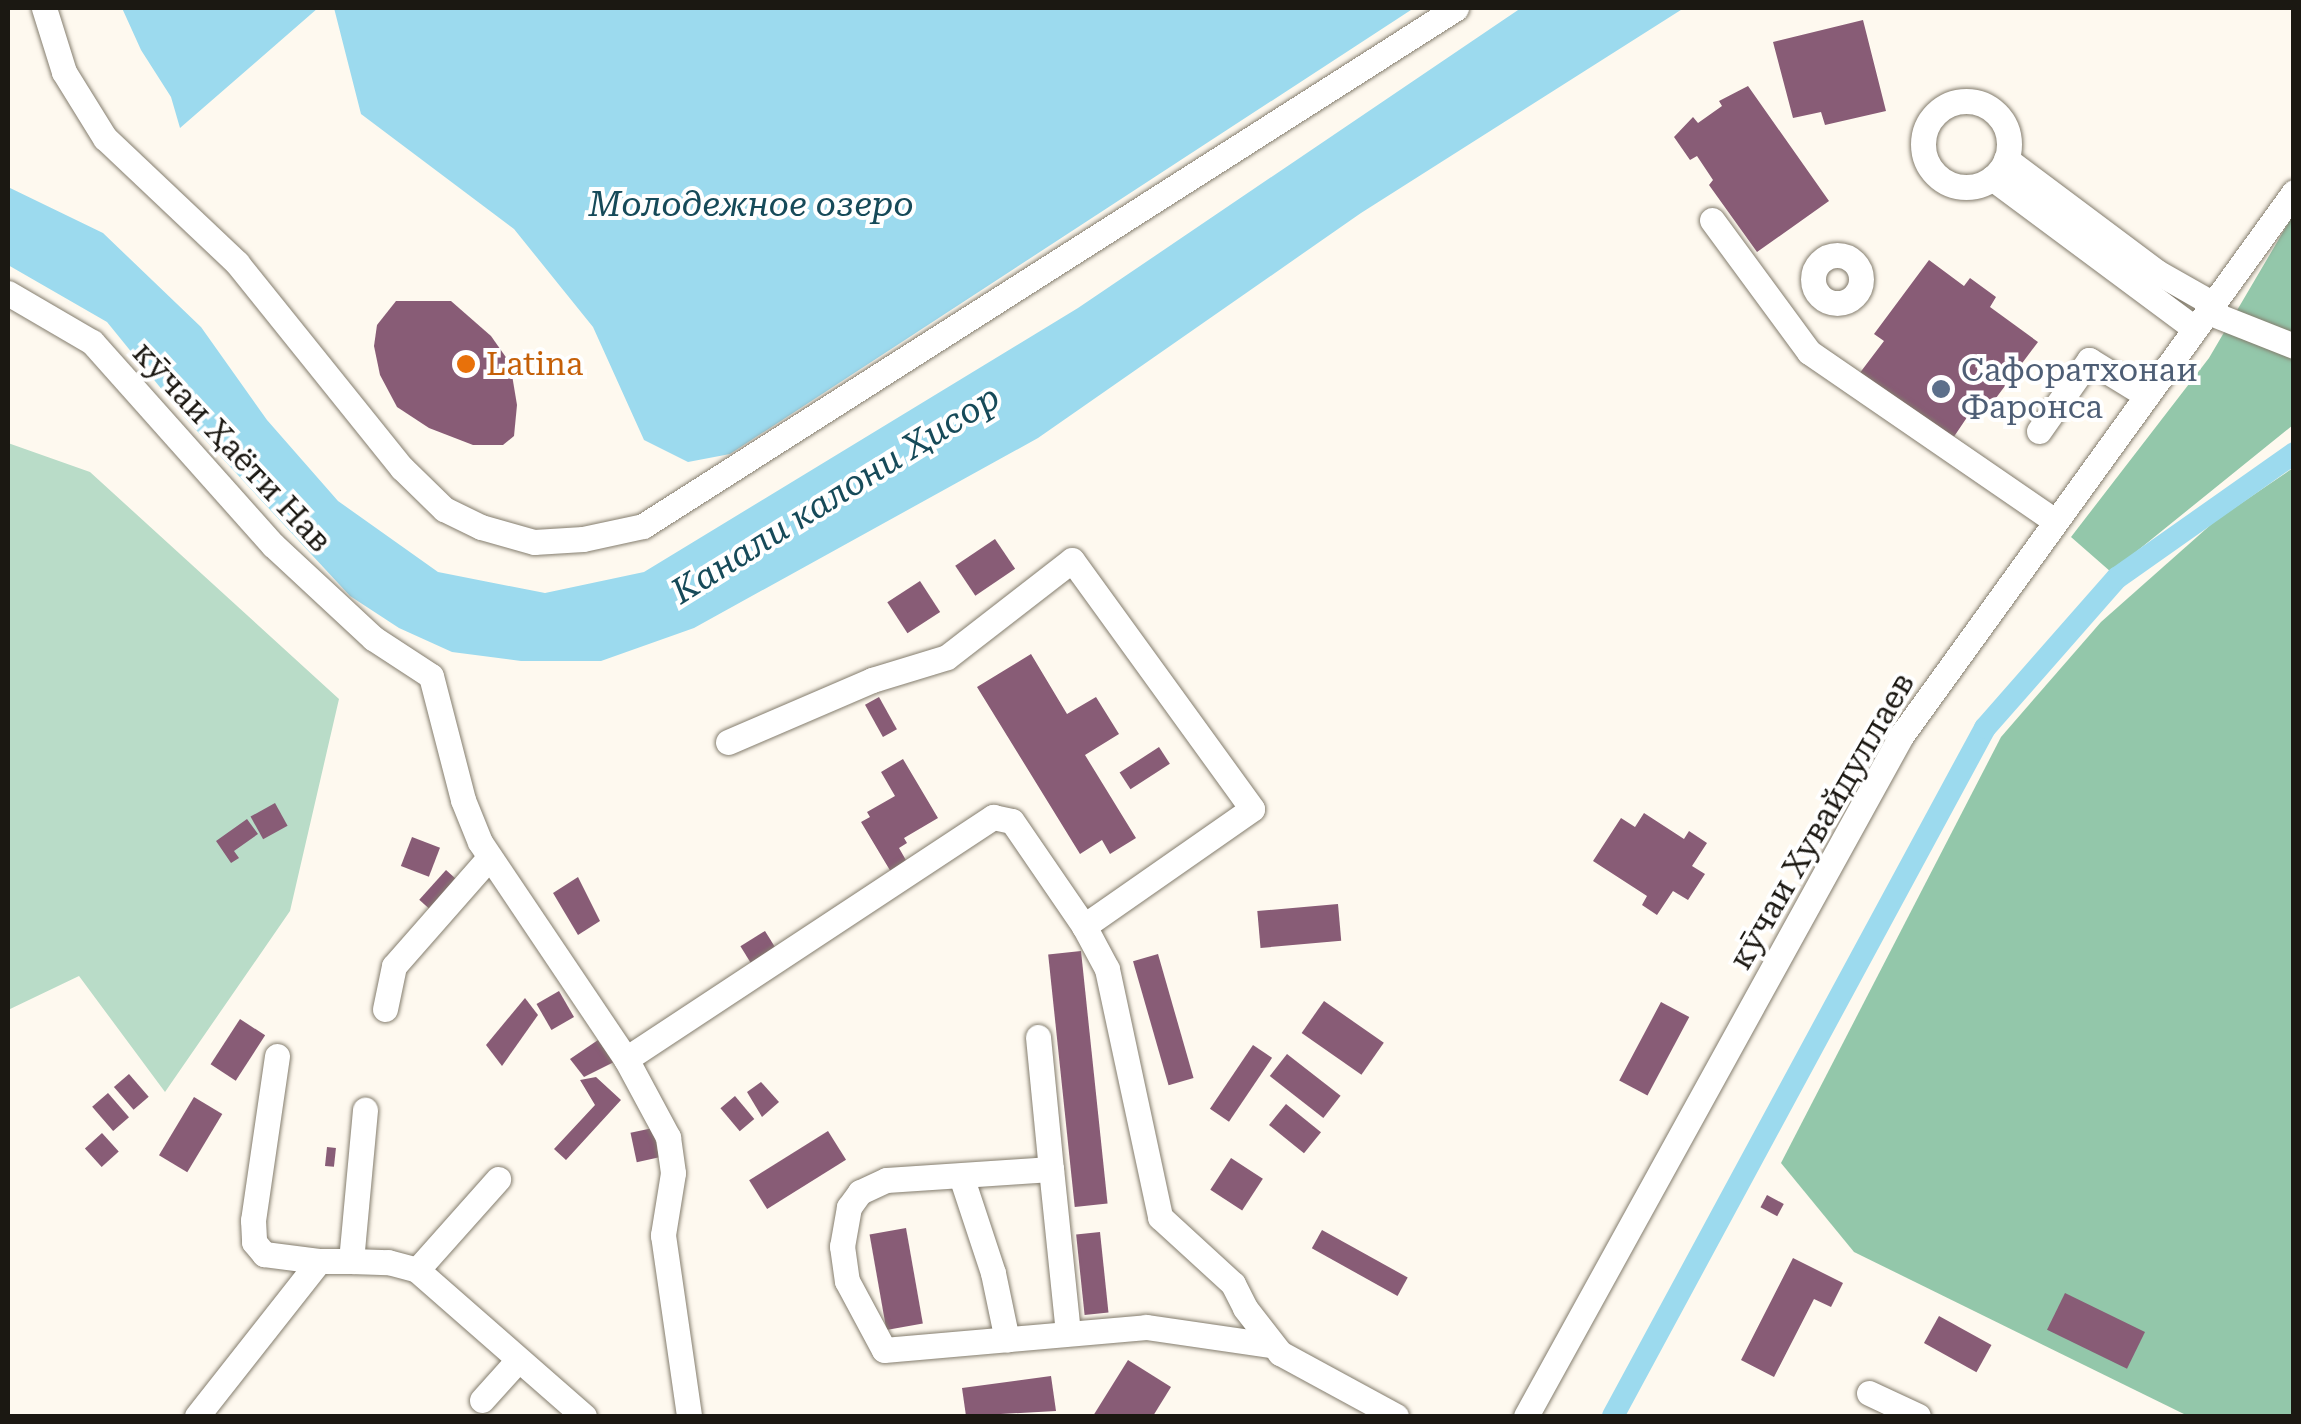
<!DOCTYPE html>
<html>
<head>
<meta charset="utf-8">
<style>
  body { margin:0 }
  #map { position:relative; width:2301px; height:1424px; overflow:hidden; background:#fef9ef; font-family:"Roboto Serif",serif }
  div>[style] { position:absolute }
  .green>* { inset:0; background:#b9dcc8 }
  .forest>* { inset:0; background:#93c7aa }
  .water>* { inset:0; background:#9cdaee }
  .canal>* { height:22px; margin:-11px; padding:0 11px; transform-origin:11px; border-radius:11px; background:#9cdaee }
  .building>* { inset:0; background:#885c76; transform-origin:0 0 }
  .roads { filter:drop-shadow(0 0 2px #847d6e) drop-shadow(0 0 2px #847d6e) }
  .minor>* { height:25px; margin:-12.5px; padding:0 12.5px; transform-origin:12.5px; border-radius:12.5px; background:#fff }
  .minor>.ring { margin:-12.5px; padding:0; box-sizing:content-box; background:none; border:25px solid #fff; border-radius:50% }
  .dots>* { width:28px; height:28px; translate:-50% -50%; box-sizing:border-box; border:5px solid #fff; border-radius:50% }
  span { translate:-50% -50%; white-space:nowrap; text-align:center; line-height:1.15; -webkit-text-stroke:8px #fff; paint-order:stroke }
  .food-label { font-size:32px; color:#c56008 }
  .left { translate:0 -50%; text-align:left }
  .service-label { font-size:32px; color:#4e5e75 }
  .street-label { font-size:32px; color:#1b1812 }
  .water-label { font-size:35px; color:#164a59; font-style:italic }
  .frame { position:absolute; inset:0; border:10px solid #1b1812; pointer-events:none }
</style>
</head>
<body>
<div id="map">
  <div class="green">
    <i style="clip-path:polygon(8px 443px,90px 472px,339px 699px,290px 911px,165px 1092px,79px 976px,8px 1010px)"></i>
  </div>
  <div class="forest">
    <i style="clip-path:polygon(2293px 215px,2293px 425px,2111px 572px,2071px 537px,2209px 358px)"></i>
    <i style="clip-path:polygon(2293px 468px,2293px 1416px,2188px 1416px,1854px 1252px,1781px 1163px,2001px 737px,2101px 622px,2215px 521px)"></i>
  </div>
  <div class="water">
    <i style="clip-path:polygon(122px 8px,318px 8px,180px 128px,171px 97px,141px 50px)"></i>
    <i style="clip-path:polygon(334px 8px,1414px 8px,730px 454px,688px 462px,644px 440px,593px 327px,514px 229px,361px 114px)"></i>
    <i style="clip-path:polygon(1521px 8px,1684px 8px,1361px 213px,1038px 438px,694px 628px,601px 661px,521px 661px,452px 652px,399px 628px,350px 596px,185px 418px,107px 322px,8px 265px,8px 187px,103px 233px,201px 327px,267px 420px,338px 501px,438px 572px,545px 593px,644px 572px,1078px 308px)"></i>
  </div>
  <div class="canal">
    <i style="left:1613px;top:1416px;width:782px;rotate:-61.6deg"></i>
    <i style="left:1985px;top:728px;width:200px;rotate:-48.7deg"></i>
    <i style="left:2117px;top:578px;width:217px;rotate:-35.2deg"></i>
  </div>
  <div class="building">
    <i style="clip-path:polygon(1863px 20px,1886px 111px,1825px 125px,1821px 112px,1793px 118px,1773px 42px)"></i>
    <i style="clip-path:polygon(1748px 86px,1829px 201px,1757px 252px,1709px 185px,1713px 180px,1697px 156px,1690px 160px,1674px 137px,1693px 117px,1698px 123px,1722px 106px,1719px 101px)"></i>
    <i style="clip-path:polygon(1929px 260px,1964px 286px,1970px 278px,1996px 297px,1990px 307px,2038px 342px,1984px 414px,1974px 407px,1951px 441px,1859px 374px,1884px 341px,1874px 334px)"></i>
    <i style="clip-path:polygon(396px 301px,451px 301px,491px 336px,510px 363px,517px 405px,514px 436px,503px 445px,473px 445px,429px 428px,397px 407px,380px 375px,374px 346px,377px 325px)"></i>
    <i style="left:995px;top:539px;width:36px;height:48px;rotate:56deg"></i>
    <i style="left:920px;top:581px;width:37px;height:39px;rotate:57deg"></i>
    <i style="clip-path:polygon(1031px 654px,1067px 714px,1096px 697px,1119px 734px,1085px 755px,1136px 838px,1110px 854px,1102px 840px,1080px 854px,977px 687px)"></i>
    <i style="left:879px;top:697px;width:37px;height:16px;rotate:61deg"></i>
    <i style="left:1159px;top:747px;width:20px;height:47px;rotate:57deg"></i>
    <i style="clip-path:polygon(903px 759px,938px 818px,904px 838px,907px 843px,899px 848px,907px 862px,891px 872px,861px 822px,870px 817px,867px 812px,895px 796px,881px 772px)"></i>
    <i style="left:275px;top:803px;width:26px;height:28px;rotate:61deg"></i>
    <i style="clip-path:polygon(1644px 813px,1684px 839px,1689px 831px,1707px 843px,1692px 866px,1705px 874px,1688px 900px,1673px 891px,1657px 915px,1642px 905px,1647px 896px,1593px 861px,1621px 818px,1635px 827px)"></i>
    <i style="clip-path:polygon(247px 819px,258px 834px,234px 851px,239px 858px,231px 863px,216px 841px)"></i>
    <i style="left:412px;top:837px;width:30px;height:31px;rotate:21deg"></i>
    <i style="left:446px;top:870px;width:15px;height:40px;rotate:42deg"></i>
    <i style="clip-path:polygon(578px 877px,600px 921px,578px 935px,553px 893px)"></i>
    <i style="left:1338px;top:904px;width:37px;height:81px;rotate:85deg"></i>
    <i style="left:765px;top:931px;width:22px;height:29px;rotate:58deg"></i>
    <i style="left:1081px;top:951px;width:254px;height:33px;rotate:84deg"></i>
    <i style="left:1158px;top:954px;width:129px;height:26px;rotate:74deg"></i>
    <i style="left:559px;top:991px;width:30px;height:26px;rotate:60deg"></i>
    <i style="clip-path:polygon(525px 998px,538px 1015px,502px 1066px,486px 1045px)"></i>
    <i style="left:1324px;top:1001px;width:73px;height:39px;rotate:35deg"></i>
    <i style="left:1661px;top:1002px;width:32px;height:89px;rotate:28deg"></i>
    <i style="left:240px;top:1019px;width:30px;height:54px;rotate:33deg"></i>
    <i style="clip-path:polygon(598px 1040px,614px 1062px,584px 1077px,570px 1059px)"></i>
    <i style="left:1253px;top:1045px;width:23px;height:77px;rotate:34deg"></i>
    <i style="left:1287px;top:1054px;width:68px;height:28px;rotate:38deg"></i>
    <i style="left:129px;top:1074px;width:30px;height:20px;rotate:49deg"></i>
    <i style="clip-path:polygon(596px 1077px,621px 1100px,566px 1160px,554px 1149px,595px 1105px,580px 1080px)"></i>
    <i style="clip-path:polygon(761px 1082px,779px 1102px,762px 1117px,747px 1092px)"></i>
    <i style="left:108px;top:1093px;width:32px;height:21px;rotate:49deg"></i>
    <i style="left:735px;top:1096px;width:30px;height:19px;rotate:50deg"></i>
    <i style="left:194px;top:1097px;width:33px;height:68px;rotate:31deg"></i>
    <i style="left:1286px;top:1104px;width:45px;height:27px;rotate:39deg"></i>
    <i style="left:653px;top:1128px;width:30px;height:23px;rotate:78deg"></i>
    <i style="left:828px;top:1131px;width:34px;height:93px;rotate:58deg"></i>
    <i style="left:102px;top:1133px;width:25px;height:23px;rotate:48deg"></i>
    <i style="left:327px;top:1147px;width:9px;height:19px;rotate:6deg"></i>
    <i style="left:1231px;top:1158px;width:38px;height:38px;rotate:33deg"></i>
    <i style="left:1767px;top:1195px;width:19px;height:14px;rotate:28deg"></i>
    <i style="left:906px;top:1228px;width:97px;height:37px;rotate:80deg"></i>
    <i style="left:1322px;top:1230px;width:98px;height:21px;rotate:29deg"></i>
    <i style="left:1100px;top:1232px;width:81px;height:24px;rotate:84deg"></i>
    <i style="clip-path:polygon(1793px 1258px,1843px 1283px,1831px 1307px,1814px 1299px,1774px 1377px,1741px 1360px)"></i>
    <i style="left:2065px;top:1293px;width:89px;height:41px;rotate:26deg"></i>
    <i style="left:1939px;top:1316px;width:60px;height:31px;rotate:29deg"></i>
    <i style="clip-path:polygon(1128px 1360px,1171px 1387px,1153px 1416px,1093px 1416px)"></i>
    <i style="clip-path:polygon(1051px 1376px,1056px 1411px,966px 1416px,962px 1388px)"></i>
  </div>
  <div class="roads">
    <div class="minor">
      <i style="left:44px;top:8px;width:67px;rotate:72.6deg"></i>
      <i style="left:64px;top:72px;width:78px;rotate:58.2deg"></i>
      <i style="left:105px;top:138px;width:182px;rotate:43.4deg"></i>
      <i style="left:237px;top:263px;width:263px;rotate:51.2deg"></i>
      <i style="left:402px;top:468px;width:59px;rotate:44.3deg"></i>
      <i style="left:444px;top:509px;width:41px;rotate:25.9deg"></i>
      <i style="left:481px;top:527px;width:55px;rotate:15.8deg"></i>
      <i style="left:534px;top:542px;width:49px;rotate:-3.5deg"></i>
      <i style="left:583px;top:539px;width:61px;rotate:-12.2deg"></i>
      <i style="left:643px;top:526px;width:964px;rotate:-32.5deg"></i>
      <i class="ring" style="left:1923px;top:101px;width:61px;height:61px"></i>
      <i style="left:2006px;top:159px;width:189px;rotate:36.8deg"></i>
      <i style="left:2157px;top:272px;width:64px;rotate:29.7deg"></i>
      <i style="left:1992px;top:178px;width:253px;rotate:36.6deg"></i>
      <i style="left:1712px;top:220px;width:164px;rotate:53.7deg"></i>
      <i style="left:1809px;top:352px;width:298px;rotate:34.5deg"></i>
      <i class="ring" style="left:1813px;top:255px;width:23px;height:23px"></i>
      <i style="left:8px;top:293px;width:97px;rotate:30.3deg"></i>
      <i style="left:92px;top:342px;width:272px;rotate:48.3deg"></i>
      <i style="left:273px;top:545px;width:137px;rotate:42.9deg"></i>
      <i style="left:373px;top:638px;width:69px;rotate:33.2deg"></i>
      <i style="left:431px;top:676px;width:128px;rotate:75.5deg"></i>
      <i style="left:463px;top:800px;width:45px;rotate:68deg"></i>
      <i style="left:480px;top:842px;width:262px;rotate:56.1deg"></i>
      <i style="left:626px;top:1059px;width:89px;rotate:61.7deg"></i>
      <i style="left:668px;top:1137px;width:36px;rotate:82deg"></i>
      <i style="left:673px;top:1173px;width:63px;rotate:99.2deg"></i>
      <i style="left:663px;top:1235px;width:183px;rotate:81.8deg"></i>
      <i style="left:2208px;top:312px;width:92px;rotate:21.6deg"></i>
      <i style="left:2039px;top:431px;width:87px;rotate:-54.8deg"></i>
      <i style="left:2089px;top:360px;width:67px;rotate:31.6deg"></i>
      <i style="left:728px;top:742px;width:157px;rotate:-23.3deg"></i>
      <i style="left:872px;top:680px;width:78px;rotate:-17deg"></i>
      <i style="left:947px;top:657px;width:158px;rotate:-37.8deg"></i>
      <i style="left:1072px;top:560px;width:307px;rotate:54.1deg"></i>
      <i style="left:1252px;top:809px;width:205px;rotate:145.1deg"></i>
      <i style="left:1084px;top:926px;width:49px;rotate:61.9deg"></i>
      <i style="left:1107px;top:969px;width:254px;rotate:77.9deg"></i>
      <i style="left:1160px;top:1217px;width:99px;rotate:42.5deg"></i>
      <i style="left:1233px;top:1284px;width:27px;rotate:63deg"></i>
      <i style="left:1245px;top:1308px;width:57px;rotate:52.1deg"></i>
      <i style="left:1280px;top:1353px;width:132px;rotate:28.5deg"></i>
      <i style="left:385px;top:1009px;width:44px;rotate:-78.2deg"></i>
      <i style="left:394px;top:966px;width:144px;rotate:-48.7deg"></i>
      <i style="left:1038px;top:1037px;width:133px;rotate:84.4deg"></i>
      <i style="left:277px;top:1056px;width:166px;rotate:98.3deg"></i>
      <i style="left:253px;top:1220px;width:22px;rotate:87deg"></i>
      <i style="left:254px;top:1242px;width:16px;rotate:50deg"></i>
      <i style="left:264px;top:1254px;width:55px;rotate:7.3deg"></i>
      <i style="left:626px;top:1059px;width:440px;rotate:-33.4deg"></i>
      <i style="left:993px;top:817px;width:19px;rotate:12deg"></i>
      <i style="left:1012px;top:821px;width:127px;rotate:55.6deg"></i>
      <i style="left:961px;top:1176px;width:102px;rotate:71.7deg"></i>
      <i style="left:993px;top:1273px;width:68px;rotate:78.2deg"></i>
      <i style="left:351px;top:1261px;width:37px;rotate:2deg"></i>
      <i style="left:388px;top:1262px;width:30px;rotate:15deg"></i>
      <i style="left:417px;top:1270px;width:222px;rotate:41.2deg"></i>
      <i style="left:417px;top:1270px;width:122px;rotate:-48.3deg"></i>
      <i style="left:1068px;top:1333px;width:165px;rotate:-95.9deg"></i>
      <i style="left:1051px;top:1169px;width:165px;rotate:176.2deg"></i>
      <i style="left:886px;top:1180px;width:29px;rotate:155deg"></i>
      <i style="left:860px;top:1192px;width:19px;rotate:126deg"></i>
      <i style="left:849px;top:1207px;width:40px;rotate:100deg"></i>
      <i style="left:842px;top:1246px;width:35px;rotate:82deg"></i>
      <i style="left:847px;top:1281px;width:78px;rotate:61.8deg"></i>
      <i style="left:884px;top:1350px;width:263px;rotate:-5deg"></i>
      <i style="left:1146px;top:1327px;width:126px;rotate:8.2deg"></i>
      <i style="left:1869px;top:1393px;width:54px;rotate:25.1deg"></i>
      <i style="left:482px;top:1400px;width:54px;rotate:-48deg"></i>
      <i style="left:197px;top:1416px;width:197px;rotate:-51.8deg"></i>
      <i style="left:319px;top:1261px;width:32px"></i>
      <i style="left:351px;top:1261px;width:152px;rotate:-84.7deg"></i>
      <i style="left:1526px;top:1416px;width:777px;rotate:-61.12deg"></i>
      <i style="left:1901px;top:736px;width:671px;rotate:-54.15deg"></i>
    </div>
  </div>
  <div class="dots">
    <i style="left:466px;top:364px;background:#e8710a"></i>
    <i style="left:1941px;top:389px;background:#5c6f8a"></i>
  </div>
  <div class="food-label">
    <span class="left" style="left:486px;top:364px">Latina</span>
  </div>
  <div class="service-label">
    <span class="left" style="left:1961px;top:389px">Сафоратхонаи<br>Фаронса</span>
  </div>
  <div class="street-label">
    <span style="left:232px;top:447px;rotate:47deg">кӯчаи Ҳаёти Нав</span>
    <span style="left:1822px;top:821px;rotate:-60deg">кӯчаи Хувайдуллаев</span>
  </div>
  <div class="water-label">
    <span style="left:751px;top:205px">Молодежное озеро</span>
    <span style="left:836px;top:495px;rotate:-32deg">Канали калони Ҳисор</span>
  </div>
  <div class="frame"></div>
</div>
</body>
</html>
